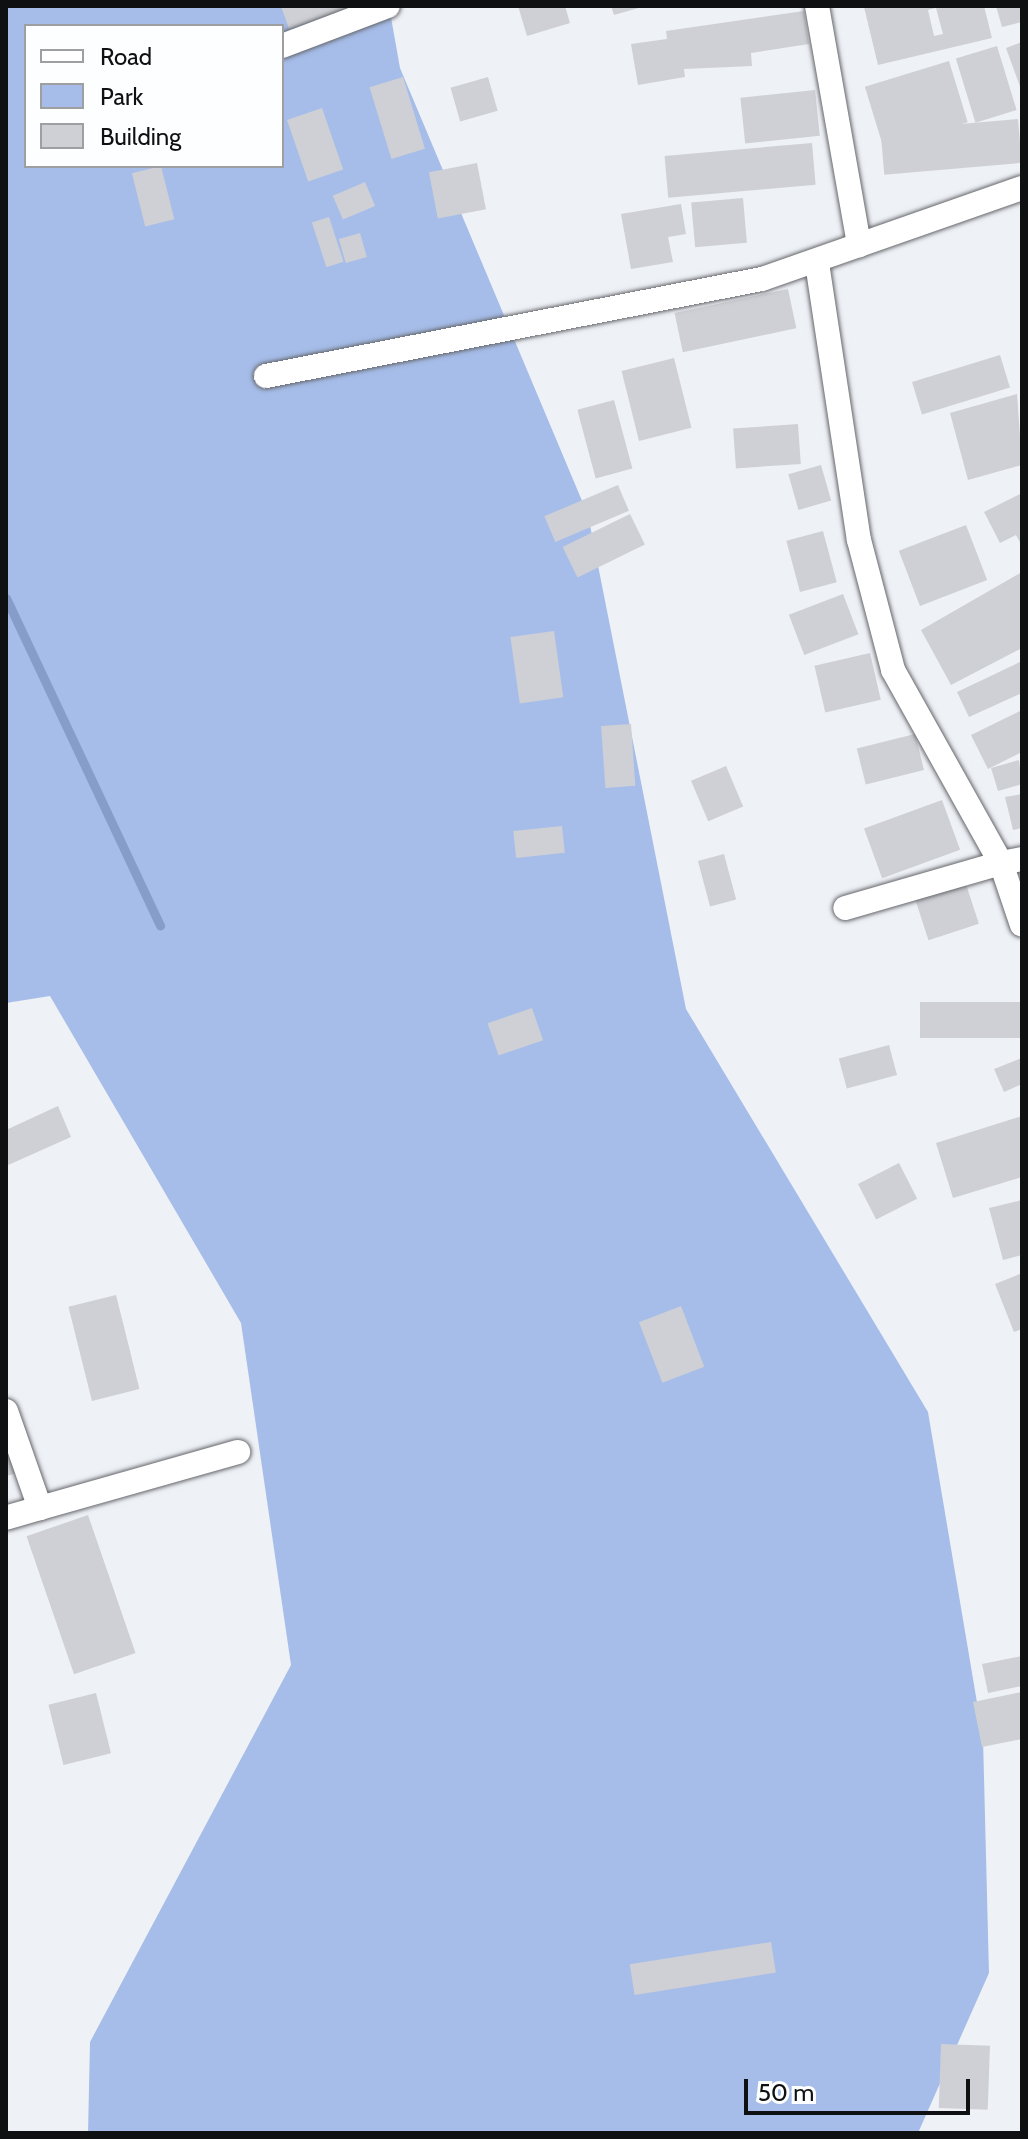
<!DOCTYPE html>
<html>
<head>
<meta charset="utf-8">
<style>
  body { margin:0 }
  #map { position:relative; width:1028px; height:2139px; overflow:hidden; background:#eef1f6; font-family:Cabin,sans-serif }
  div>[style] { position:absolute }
  .green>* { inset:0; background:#a6bde9 }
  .stream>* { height:9px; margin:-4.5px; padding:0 4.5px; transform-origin:4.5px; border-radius:4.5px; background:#869cc9 }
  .building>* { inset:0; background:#ced0d5; transform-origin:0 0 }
  .roads { filter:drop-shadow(0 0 2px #65676b) drop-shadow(0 0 2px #65676b) }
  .minor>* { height:24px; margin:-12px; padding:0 12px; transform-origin:12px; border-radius:12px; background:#fff }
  span { translate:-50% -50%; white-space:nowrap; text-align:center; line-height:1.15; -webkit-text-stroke:8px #fdfeff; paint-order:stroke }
  .frame { position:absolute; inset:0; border:8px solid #0f1011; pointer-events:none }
  .legend { position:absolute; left:24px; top:24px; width:260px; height:144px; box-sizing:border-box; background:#fdfeff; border:2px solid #9e9fa0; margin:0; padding:10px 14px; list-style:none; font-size:24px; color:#0f1011 }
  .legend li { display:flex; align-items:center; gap:16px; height:40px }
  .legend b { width:40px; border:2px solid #9e9fa0 }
  .scale { position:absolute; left:744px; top:2079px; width:226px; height:36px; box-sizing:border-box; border:4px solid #0f1011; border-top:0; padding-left:10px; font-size:24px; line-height:28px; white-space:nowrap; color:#0f1011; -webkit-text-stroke:6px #fdfeff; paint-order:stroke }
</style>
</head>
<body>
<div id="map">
  <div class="green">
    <i style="clip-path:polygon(evenodd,6px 6px,389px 6px,400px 68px,588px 515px,686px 1009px,928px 1412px,983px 1738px,989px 1973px,918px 2133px,88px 2133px,90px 2042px,291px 1665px,241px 1323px,50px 996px,6px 1003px,6px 6px,26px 26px,282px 26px,282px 166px,26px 166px,26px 26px)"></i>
  </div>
  <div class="stream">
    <i style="left:6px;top:598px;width:362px;rotate:64.8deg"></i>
  </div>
  <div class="building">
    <i style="clip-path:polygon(281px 6px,355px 6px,289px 29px)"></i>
    <i style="clip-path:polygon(518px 6px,565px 6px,570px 23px,527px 36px)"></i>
    <i style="clip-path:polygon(611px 6px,642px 6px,642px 7px,614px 15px)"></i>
    <i style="clip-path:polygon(evenodd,984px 6px,992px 38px,878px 65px,864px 7px,984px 6px,936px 8px,943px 34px,934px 36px,928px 10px,936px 8px)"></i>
    <i style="clip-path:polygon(996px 6px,1022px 6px,1022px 22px,1002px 27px)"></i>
    <i style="clip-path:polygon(804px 11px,809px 44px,751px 53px,752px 66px,684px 69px,685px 77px,638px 85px,631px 44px,667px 39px,666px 31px)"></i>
    <i style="clip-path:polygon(1022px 42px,1022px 92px,1006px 48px)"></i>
    <i style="left:997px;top:46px;width:67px;height:43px;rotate:73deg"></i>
    <i style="left:949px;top:61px;width:64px;height:88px;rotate:73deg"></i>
    <i style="left:403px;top:77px;width:75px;height:35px;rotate:73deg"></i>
    <i style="left:488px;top:77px;width:35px;height:39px;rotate:74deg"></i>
    <i style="left:815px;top:90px;width:46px;height:75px;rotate:84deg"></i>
    <i style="left:322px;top:108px;width:65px;height:37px;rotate:71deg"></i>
    <i style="left:1018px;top:119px;width:44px;height:138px;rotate:85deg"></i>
    <i style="left:812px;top:143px;width:42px;height:148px;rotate:85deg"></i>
    <i style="left:477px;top:163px;width:47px;height:49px;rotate:79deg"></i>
    <i style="left:161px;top:166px;width:55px;height:30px;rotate:76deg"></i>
    <i style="left:365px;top:182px;width:26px;height:35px;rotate:67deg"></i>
    <i style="left:743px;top:198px;width:45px;height:52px;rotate:85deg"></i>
    <i style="clip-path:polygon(681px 204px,686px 234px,668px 237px,673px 262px,631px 269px,621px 214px)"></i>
    <i style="left:329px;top:217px;width:47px;height:18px;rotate:72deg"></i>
    <i style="left:360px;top:233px;width:25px;height:22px;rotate:74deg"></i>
    <i style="left:788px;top:289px;width:40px;height:116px;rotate:78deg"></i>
    <i style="left:1000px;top:355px;width:34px;height:92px;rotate:73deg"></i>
    <i style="left:674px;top:358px;width:72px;height:54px;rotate:76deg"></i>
    <i style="clip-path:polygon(1017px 394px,1022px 465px,968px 480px,950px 413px)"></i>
    <i style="left:614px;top:400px;width:71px;height:38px;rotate:75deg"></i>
    <i style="left:798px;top:424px;width:40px;height:65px;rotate:86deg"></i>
    <i style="left:821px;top:465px;width:37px;height:34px;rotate:74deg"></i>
    <i style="left:618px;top:485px;width:28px;height:80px;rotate:67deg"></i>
    <i style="clip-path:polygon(1022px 493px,1022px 546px,1016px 535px,1000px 543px,984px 512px)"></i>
    <i style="left:630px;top:514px;width:34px;height:75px;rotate:64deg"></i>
    <i style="left:966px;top:525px;width:59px;height:72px;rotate:69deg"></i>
    <i style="left:823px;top:531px;width:53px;height:38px;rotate:75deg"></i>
    <i style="clip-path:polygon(1022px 572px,1022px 648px,951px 685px,921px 630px)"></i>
    <i style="left:843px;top:594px;width:43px;height:58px;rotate:69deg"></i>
    <i style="left:554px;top:631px;width:67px;height:44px;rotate:82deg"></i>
    <i style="left:870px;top:653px;width:48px;height:57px;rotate:77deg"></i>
    <i style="clip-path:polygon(1022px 661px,1022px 693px,969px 717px,957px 692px)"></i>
    <i style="clip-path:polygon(1022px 710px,1022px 752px,988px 769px,971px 735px)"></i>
    <i style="left:631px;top:724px;width:62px;height:30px;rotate:86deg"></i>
    <i style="left:915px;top:734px;width:37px;height:60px;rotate:76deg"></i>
    <i style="clip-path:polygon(1019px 760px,1022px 784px,998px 791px,991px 768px)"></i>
    <i style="left:726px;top:766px;width:44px;height:38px;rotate:67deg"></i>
    <i style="clip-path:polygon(1022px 794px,1022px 828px,1013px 830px,1005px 797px)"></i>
    <i style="left:942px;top:800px;width:53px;height:83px;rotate:70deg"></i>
    <i style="left:562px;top:826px;width:27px;height:49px;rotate:84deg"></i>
    <i style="left:724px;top:854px;width:47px;height:27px;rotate:75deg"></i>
    <i style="left:965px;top:881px;width:45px;height:53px;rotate:72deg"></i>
    <i style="left:1022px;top:1002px;width:36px;height:102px;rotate:90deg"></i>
    <i style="left:532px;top:1008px;width:34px;height:47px;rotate:71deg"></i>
    <i style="left:889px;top:1045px;width:31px;height:52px;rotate:75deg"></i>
    <i style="clip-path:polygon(1022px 1058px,1022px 1084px,1004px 1092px,994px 1069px)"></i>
    <i style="clip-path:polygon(58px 1106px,71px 1137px,6px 1166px,6px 1130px)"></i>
    <i style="clip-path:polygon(1022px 1116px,1022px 1177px,953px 1198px,936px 1143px)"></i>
    <i style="left:899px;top:1163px;width:40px;height:46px;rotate:63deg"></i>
    <i style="clip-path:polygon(1022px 1200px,1022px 1255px,1003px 1260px,989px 1208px)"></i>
    <i style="clip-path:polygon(1022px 1273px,1022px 1329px,1014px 1332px,995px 1284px)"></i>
    <i style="left:116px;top:1295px;width:97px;height:49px;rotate:76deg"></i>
    <i style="left:681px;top:1306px;width:65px;height:45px;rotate:69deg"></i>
    <i style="clip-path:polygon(6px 1435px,18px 1473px,6px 1476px)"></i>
    <i style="left:88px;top:1515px;width:146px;height:65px;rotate:71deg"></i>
    <i style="clip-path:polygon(1022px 1656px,1022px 1686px,988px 1693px,982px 1664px)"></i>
    <i style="clip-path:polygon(1022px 1692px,1022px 1739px,982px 1747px,973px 1702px)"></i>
    <i style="left:96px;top:1693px;width:62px;height:49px;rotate:76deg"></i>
    <i style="left:771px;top:1942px;width:31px;height:143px;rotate:81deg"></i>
    <i style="left:941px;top:2044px;width:49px;height:64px;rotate:2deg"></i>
  </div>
  <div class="roads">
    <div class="minor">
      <i style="left:817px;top:6px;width:243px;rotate:80deg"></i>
      <i style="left:282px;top:46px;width:113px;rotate:-20.7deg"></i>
      <i style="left:817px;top:263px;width:280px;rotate:81.4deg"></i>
      <i style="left:859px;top:540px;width:134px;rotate:75.3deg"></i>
      <i style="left:893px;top:670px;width:221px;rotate:60.8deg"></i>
      <i style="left:1001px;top:863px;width:162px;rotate:163.9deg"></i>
      <i style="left:266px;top:376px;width:505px;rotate:-11.07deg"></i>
      <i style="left:762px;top:279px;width:275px;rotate:-19.3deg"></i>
      <i style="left:1022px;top:859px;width:21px;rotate:169deg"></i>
      <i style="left:1001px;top:863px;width:65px;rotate:71.3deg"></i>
      <i style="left:6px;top:1411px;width:103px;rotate:70.7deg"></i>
      <i style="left:40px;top:1508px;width:35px;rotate:164deg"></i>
      <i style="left:40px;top:1508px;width:206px;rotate:-15.8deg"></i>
    </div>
  </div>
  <div class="frame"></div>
  <ul class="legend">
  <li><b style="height:10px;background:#fff"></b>Road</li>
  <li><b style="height:22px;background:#a6bde9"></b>Park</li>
  <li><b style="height:22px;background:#ced0d5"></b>Building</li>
  </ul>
  <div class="scale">50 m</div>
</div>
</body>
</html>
